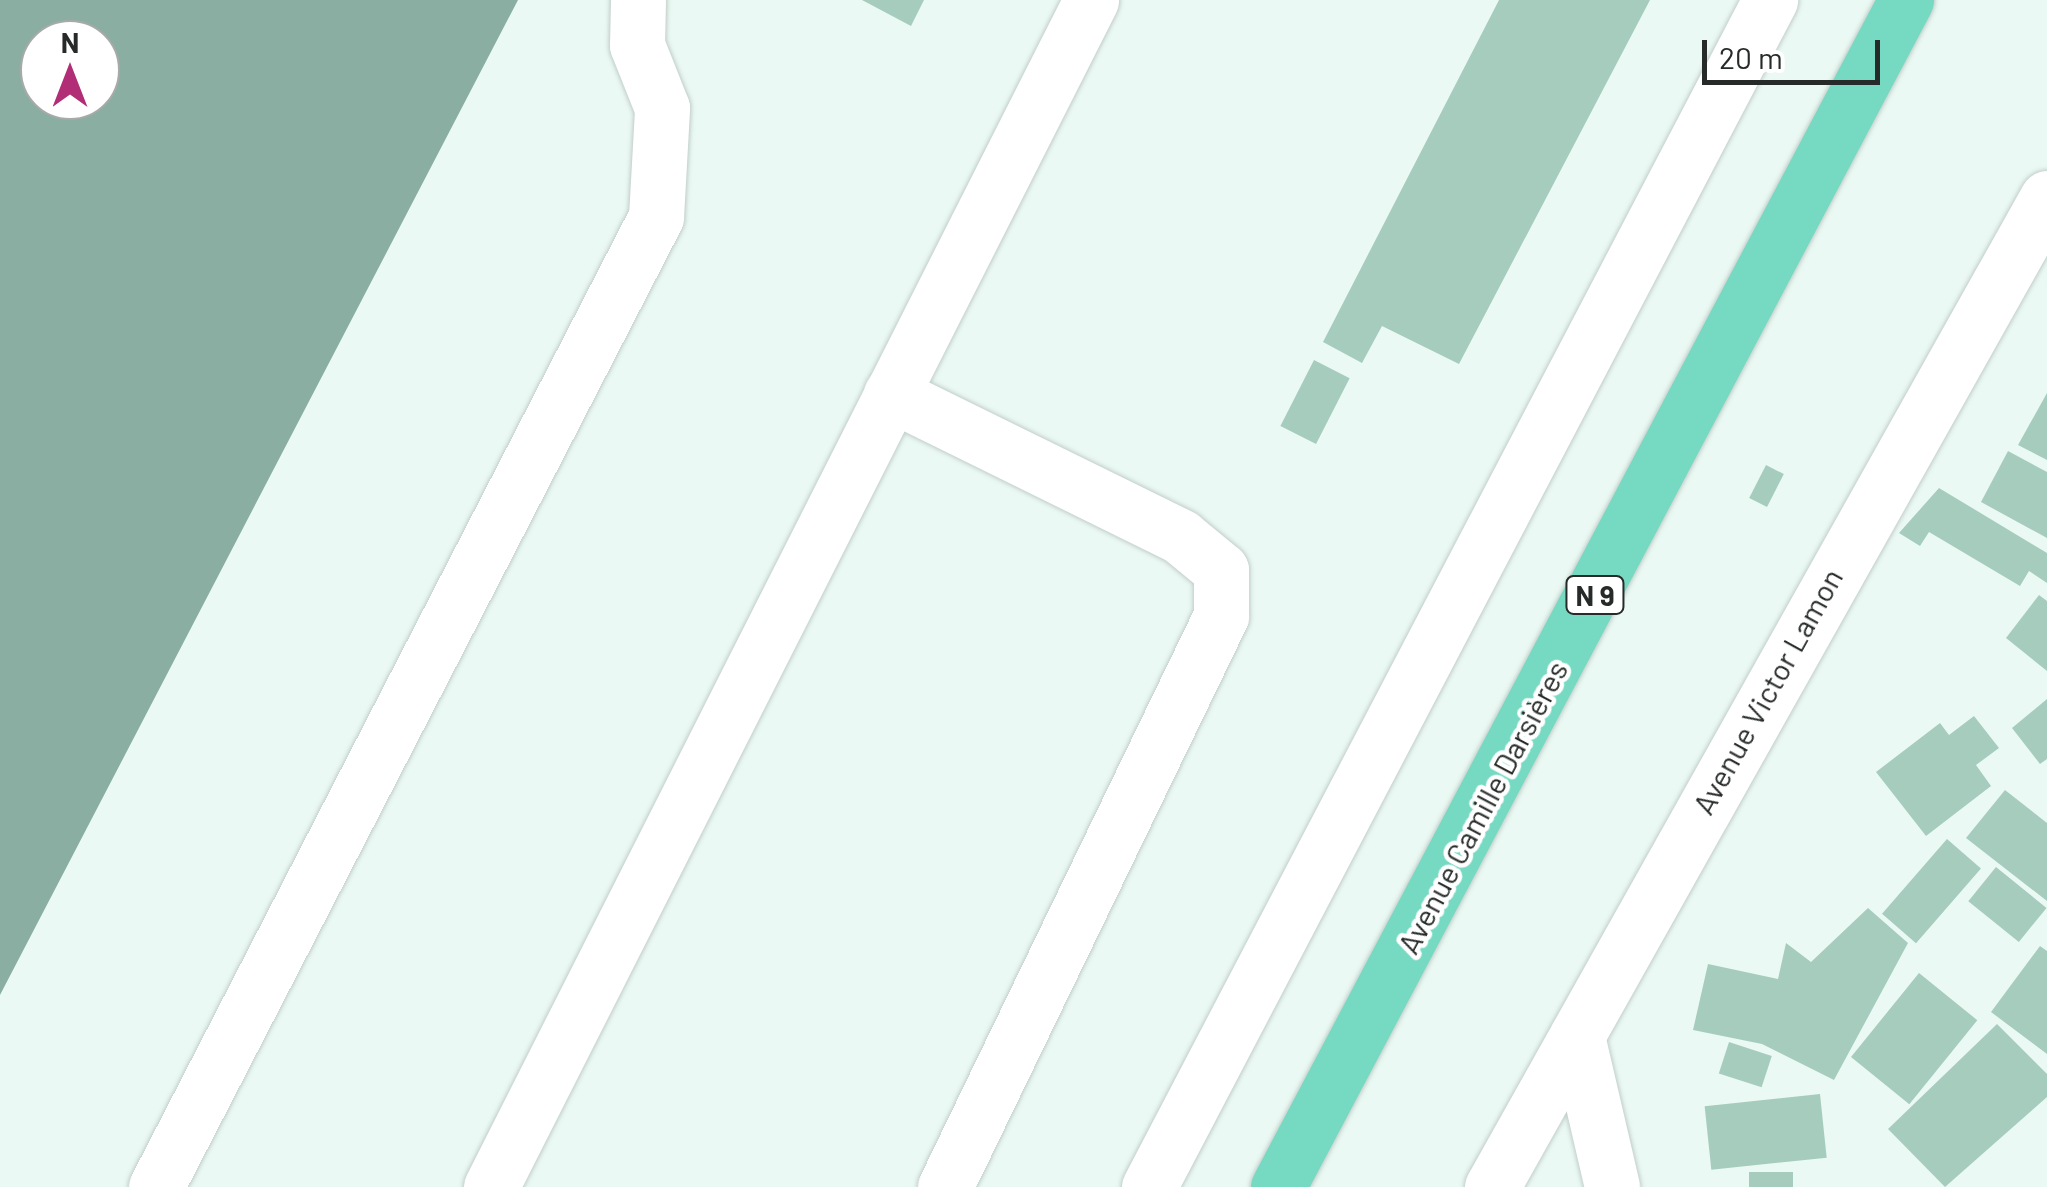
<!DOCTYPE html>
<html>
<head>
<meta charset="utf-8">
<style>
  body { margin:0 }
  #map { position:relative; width:2047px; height:1187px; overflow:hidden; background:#ebf9f4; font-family:Barlow,sans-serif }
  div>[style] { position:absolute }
  .water>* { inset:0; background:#8aafa2 }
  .building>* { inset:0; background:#a6ccbe; transform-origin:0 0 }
  .roads { filter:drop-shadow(0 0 2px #c1cec9) drop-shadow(0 0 2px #c1cec9) }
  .minor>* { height:55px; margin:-27.5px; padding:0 27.5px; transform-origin:27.5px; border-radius:27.5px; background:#fff }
  .major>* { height:55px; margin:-27.5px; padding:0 27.5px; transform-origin:27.5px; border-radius:27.5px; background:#76d9c2 }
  span { translate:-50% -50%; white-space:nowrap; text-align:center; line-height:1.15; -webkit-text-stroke:9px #fff; paint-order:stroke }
  .shield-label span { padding:2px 8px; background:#fff; border:2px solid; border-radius:8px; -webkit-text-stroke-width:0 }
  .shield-label { font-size:28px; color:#262b29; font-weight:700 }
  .street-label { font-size:30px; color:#262b29 }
  .north { position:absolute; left:20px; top:20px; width:100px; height:100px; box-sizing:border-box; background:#fff; border:2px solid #a8aaa9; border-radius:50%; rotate:0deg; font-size:28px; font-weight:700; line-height:40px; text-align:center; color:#262b29 }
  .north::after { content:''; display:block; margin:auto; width:35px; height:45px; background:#b12e77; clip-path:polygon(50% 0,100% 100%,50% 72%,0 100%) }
  .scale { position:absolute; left:1702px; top:40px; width:178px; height:45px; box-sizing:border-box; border:5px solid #262b29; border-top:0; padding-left:12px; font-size:30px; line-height:35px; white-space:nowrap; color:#262b29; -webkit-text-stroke:8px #fff; paint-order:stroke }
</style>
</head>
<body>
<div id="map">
  <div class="water">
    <i style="clip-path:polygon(evenodd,0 0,518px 0,0 995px,0 0,40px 40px,100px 40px,100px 100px,40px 100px,40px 40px)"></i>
  </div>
  <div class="building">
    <i style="clip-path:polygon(862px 0,924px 0,911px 26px)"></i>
    <i style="clip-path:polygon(1499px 0,1650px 0,1459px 364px,1382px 326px,1362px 363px,1323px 342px)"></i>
    <i style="left:1314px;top:360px;width:40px;height:74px;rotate:27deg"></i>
    <i style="clip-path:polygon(2047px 393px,2047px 460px,2018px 445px)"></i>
    <i style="clip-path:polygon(2008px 451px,2047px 472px,2047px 538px,1981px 502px)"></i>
    <i style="left:1766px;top:465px;width:20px;height:37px;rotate:27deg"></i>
    <i style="clip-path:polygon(1939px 488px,2047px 553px,2047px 583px,2029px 571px,2020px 586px,1929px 532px,1920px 546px,1899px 533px)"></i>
    <i style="clip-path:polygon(2039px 595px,2047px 601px,2047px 671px,2006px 638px)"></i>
    <i style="clip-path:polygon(2047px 699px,2047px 759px,2040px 764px,2012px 728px)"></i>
    <i style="clip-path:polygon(1974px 716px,1999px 748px,1976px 765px,1991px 786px,1926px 836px,1876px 772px,1940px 723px,1949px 735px)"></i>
    <i style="clip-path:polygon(2005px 790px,2047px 823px,2047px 901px,1966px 838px)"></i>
    <i style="left:1947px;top:839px;width:45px;height:99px;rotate:41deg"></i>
    <i style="left:1996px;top:867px;width:65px;height:44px;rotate:39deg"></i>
    <i style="clip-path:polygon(1868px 908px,1908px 943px,1834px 1080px,1762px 1044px,1693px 1030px,1708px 964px,1778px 979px,1786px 943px,1811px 962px)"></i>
    <i style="clip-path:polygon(2040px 946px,2047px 951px,2047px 1054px,1991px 1012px)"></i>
    <i style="left:1919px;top:973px;width:75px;height:108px;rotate:39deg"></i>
    <i style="clip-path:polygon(1997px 1024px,2047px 1074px,2047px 1097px,1945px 1187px,1888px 1129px)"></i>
    <i style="left:1729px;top:1042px;width:45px;height:33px;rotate:18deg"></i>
    <i style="left:1820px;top:1094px;width:64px;height:116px;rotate:84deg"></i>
    <i style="left:1749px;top:1172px;width:44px;height:15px"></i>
  </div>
  <div class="roads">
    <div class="minor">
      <i style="left:891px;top:394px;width:323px;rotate:26.2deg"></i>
      <i style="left:1181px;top:537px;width:52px;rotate:39.5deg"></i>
      <i style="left:1221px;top:570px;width:46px;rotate:90deg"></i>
      <i style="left:1221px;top:616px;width:634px;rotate:115.8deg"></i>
      <i style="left:1577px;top:1036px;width:155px;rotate:76.9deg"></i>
      <i style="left:156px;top:1187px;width:1091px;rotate:-62.73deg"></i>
      <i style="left:656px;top:217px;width:109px;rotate:-86.8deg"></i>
      <i style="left:662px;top:108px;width:68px;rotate:-111.6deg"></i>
      <i style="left:637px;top:45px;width:45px;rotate:-88.7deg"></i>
      <i style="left:491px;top:1187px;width:1330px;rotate:-63.18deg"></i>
      <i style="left:1149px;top:1187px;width:1340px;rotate:-62.38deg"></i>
      <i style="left:1492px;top:1187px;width:1134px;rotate:-60.7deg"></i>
    </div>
    <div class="major">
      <i style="left:1278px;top:1187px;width:1343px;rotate:-62.12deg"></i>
    </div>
  </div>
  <div class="shield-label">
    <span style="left:1595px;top:595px">N 9</span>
  </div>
  <div class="street-label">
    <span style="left:1767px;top:691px;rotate:-61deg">Avenue Victor Lamon</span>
    <span style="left:1482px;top:807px;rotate:-62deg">Avenue Camille Darsières</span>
  </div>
  <div class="north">N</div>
  <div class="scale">20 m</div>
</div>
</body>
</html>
